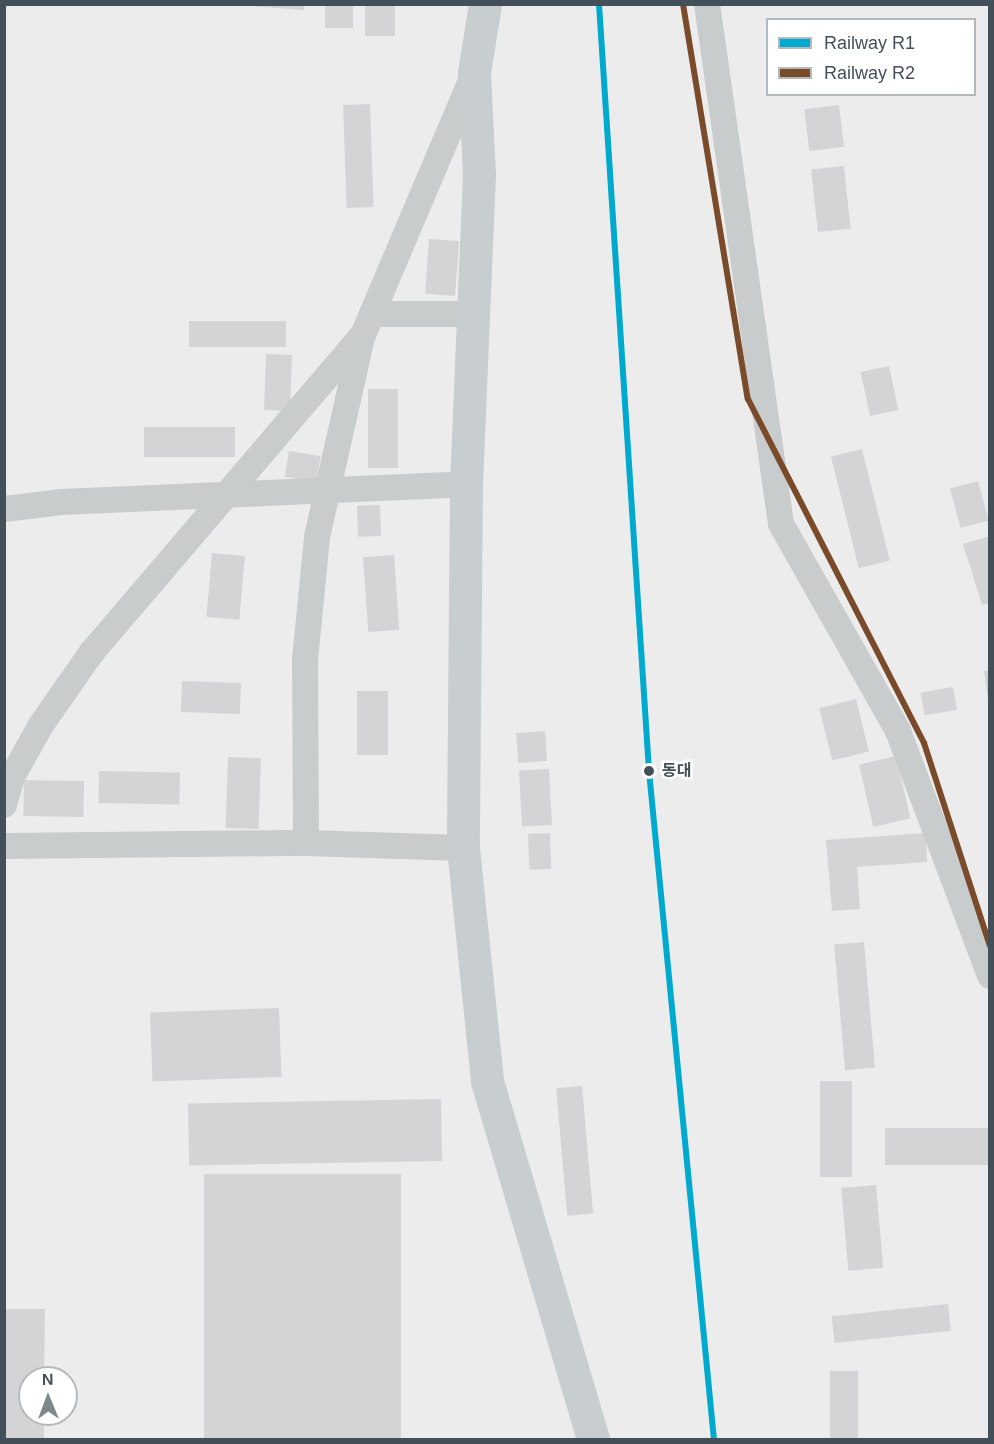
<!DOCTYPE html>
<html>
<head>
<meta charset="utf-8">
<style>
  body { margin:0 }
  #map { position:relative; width:994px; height:1444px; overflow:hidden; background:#edecec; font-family:Helvetica,"Noto Sans KR",sans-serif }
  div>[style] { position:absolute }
  .building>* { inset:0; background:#d4d4d7; transform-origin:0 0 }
  .street>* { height:26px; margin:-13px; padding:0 13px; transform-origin:13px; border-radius:13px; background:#c8cccd }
  .secondary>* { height:33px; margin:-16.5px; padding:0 16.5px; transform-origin:16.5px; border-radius:16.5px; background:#c8cdcf }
  .rail-1>* { height:6px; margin:-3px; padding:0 3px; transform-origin:3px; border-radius:3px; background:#00a9ce }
  .rail-2>* { height:6px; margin:-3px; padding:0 3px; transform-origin:3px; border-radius:3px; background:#7a4b2a }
  .dots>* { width:16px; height:16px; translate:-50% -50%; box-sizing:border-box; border:3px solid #fff; border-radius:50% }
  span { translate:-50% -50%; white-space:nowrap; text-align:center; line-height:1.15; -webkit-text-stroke:5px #fff; paint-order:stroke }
  .stop-label { font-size:16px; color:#435059; font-weight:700 }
  .left { translate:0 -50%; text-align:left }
  .frame { position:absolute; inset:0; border:6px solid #435059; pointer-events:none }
  .legend { position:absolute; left:766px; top:18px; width:210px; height:78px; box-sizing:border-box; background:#fff; border:2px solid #b4b9bd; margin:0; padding:8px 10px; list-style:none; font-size:18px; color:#435059 }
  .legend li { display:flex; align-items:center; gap:12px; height:30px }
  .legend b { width:30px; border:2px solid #b4b9bd }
  .north { position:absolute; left:18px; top:1366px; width:60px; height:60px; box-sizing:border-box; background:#fff; border:2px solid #b4b9bd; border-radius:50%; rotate:359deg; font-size:16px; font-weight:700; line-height:24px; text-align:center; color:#435059 }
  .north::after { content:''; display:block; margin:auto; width:21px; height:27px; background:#7e878c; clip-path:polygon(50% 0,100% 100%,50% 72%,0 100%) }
</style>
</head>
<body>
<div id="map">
  <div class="building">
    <i style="clip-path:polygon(224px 4px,304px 4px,304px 10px)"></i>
    <i style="left:325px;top:4px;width:28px;height:24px"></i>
    <i style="left:365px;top:4px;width:30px;height:32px"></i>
    <i style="left:370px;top:104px;width:103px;height:27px;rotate:88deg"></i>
    <i style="left:839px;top:105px;width:42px;height:35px;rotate:83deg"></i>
    <i style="left:844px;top:166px;width:63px;height:33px;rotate:84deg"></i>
    <i style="left:429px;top:239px;width:30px;height:55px;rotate:4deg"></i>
    <i style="left:286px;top:321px;width:26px;height:97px;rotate:90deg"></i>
    <i style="left:266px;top:354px;width:26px;height:56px;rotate:2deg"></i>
    <i style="left:889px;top:366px;width:45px;height:29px;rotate:78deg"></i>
    <i style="left:368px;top:389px;width:30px;height:79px"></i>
    <i style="left:144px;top:427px;width:91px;height:30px"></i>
    <i style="left:862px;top:449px;width:115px;height:32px;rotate:76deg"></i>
    <i style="left:289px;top:451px;width:32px;height:26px;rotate:9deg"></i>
    <i style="left:978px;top:481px;width:41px;height:29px;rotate:75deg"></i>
    <i style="left:380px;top:505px;width:31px;height:23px;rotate:88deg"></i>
    <i style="clip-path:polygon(990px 536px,990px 603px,982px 605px,963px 544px)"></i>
    <i style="left:212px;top:553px;width:33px;height:64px;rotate:5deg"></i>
    <i style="left:394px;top:555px;width:75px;height:31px;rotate:86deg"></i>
    <i style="clip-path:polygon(990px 670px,990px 700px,988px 700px,984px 671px)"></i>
    <i style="left:182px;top:681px;width:59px;height:31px;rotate:2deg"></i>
    <i style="left:953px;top:687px;width:23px;height:33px;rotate:80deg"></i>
    <i style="left:357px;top:691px;width:31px;height:64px"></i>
    <i style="left:856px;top:699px;width:54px;height:38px;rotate:76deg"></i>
    <i style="left:545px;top:731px;width:30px;height:29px;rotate:86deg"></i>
    <i style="left:896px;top:756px;width:64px;height:38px;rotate:77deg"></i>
    <i style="left:228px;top:757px;width:33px;height:71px;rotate:2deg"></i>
    <i style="left:549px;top:769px;width:56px;height:30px;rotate:87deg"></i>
    <i style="left:99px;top:771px;width:81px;height:32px;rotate:1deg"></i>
    <i style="left:24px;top:780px;width:60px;height:36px;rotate:1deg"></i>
    <i style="left:550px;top:833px;width:36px;height:22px;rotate:88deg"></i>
    <i style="clip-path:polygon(926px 833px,927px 862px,857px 867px,860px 909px,832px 911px,826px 840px)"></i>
    <i style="left:864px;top:942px;width:126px;height:30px;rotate:85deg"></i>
    <i style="left:279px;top:1008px;width:69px;height:129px;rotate:88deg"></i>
    <i style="left:820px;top:1081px;width:32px;height:96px"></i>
    <i style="left:582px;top:1086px;width:128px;height:26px;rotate:85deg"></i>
    <i style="left:441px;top:1099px;width:62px;height:253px;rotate:89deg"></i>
    <i style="left:990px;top:1128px;width:37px;height:105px;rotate:90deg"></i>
    <i style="left:401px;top:1174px;width:266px;height:197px;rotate:90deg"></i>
    <i style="left:876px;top:1185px;width:83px;height:35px;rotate:85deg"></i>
    <i style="left:948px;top:1304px;width:27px;height:117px;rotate:84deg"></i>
    <i style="clip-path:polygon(4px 1309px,45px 1309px,44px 1378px,30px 1378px,30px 1414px,44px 1414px,44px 1440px,4px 1440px)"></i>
    <i style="left:830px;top:1371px;width:28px;height:69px"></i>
  </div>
  <div class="street">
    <i style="left:707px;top:4px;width:525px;rotate:81.9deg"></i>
    <i style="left:781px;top:524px;width:238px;rotate:60.5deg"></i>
    <i style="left:898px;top:731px;width:262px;rotate:69.4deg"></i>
    <i style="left:372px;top:314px;width:101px"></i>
    <i style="left:4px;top:509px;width:57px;rotate:-7deg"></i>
    <i style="left:61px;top:502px;width:405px;rotate:-2.5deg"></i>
    <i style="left:4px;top:805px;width:29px;rotate:-74deg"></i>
    <i style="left:12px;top:777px;width:60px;rotate:-60.9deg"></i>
    <i style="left:41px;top:725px;width:89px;rotate:-55.1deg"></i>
    <i style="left:92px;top:652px;width:417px;rotate:-49.5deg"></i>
    <i style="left:363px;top:335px;width:281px;rotate:-67deg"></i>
    <i style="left:306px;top:843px;width:183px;rotate:-90.3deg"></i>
    <i style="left:305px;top:660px;width:124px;rotate:-84.4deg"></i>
    <i style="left:317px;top:537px;width:204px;rotate:-77.3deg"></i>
    <i style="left:4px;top:846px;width:302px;rotate:-0.6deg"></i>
    <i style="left:306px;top:843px;width:157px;rotate:1.8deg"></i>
  </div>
  <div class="secondary">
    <i style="left:485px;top:4px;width:70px;rotate:99.1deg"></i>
    <i style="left:474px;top:73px;width:101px;rotate:87.2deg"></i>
    <i style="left:479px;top:174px;width:310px;rotate:92.4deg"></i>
    <i style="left:466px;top:484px;width:364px;rotate:90.5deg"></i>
    <i style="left:463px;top:848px;width:234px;rotate:84.1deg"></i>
    <i style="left:487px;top:1081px;width:374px;rotate:73.5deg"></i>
  </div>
  <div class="rail-1">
    <i style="left:599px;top:4px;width:769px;rotate:86.27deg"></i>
    <i style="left:649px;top:771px;width:672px;rotate:84.45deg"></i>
  </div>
  <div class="rail-2">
    <i style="left:683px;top:4px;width:400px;rotate:80.7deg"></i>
    <i style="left:748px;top:399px;width:386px;rotate:62.9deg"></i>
    <i style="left:924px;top:743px;width:213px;rotate:72deg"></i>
  </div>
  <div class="dots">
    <i style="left:649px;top:771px;background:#435059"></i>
  </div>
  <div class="stop-label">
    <span class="left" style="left:662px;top:771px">동대</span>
  </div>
  <div class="frame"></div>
  <ul class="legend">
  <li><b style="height:8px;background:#00a9ce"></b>Railway R1</li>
  <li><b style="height:8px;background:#7a4b2a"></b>Railway R2</li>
  </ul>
  <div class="north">N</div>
</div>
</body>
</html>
